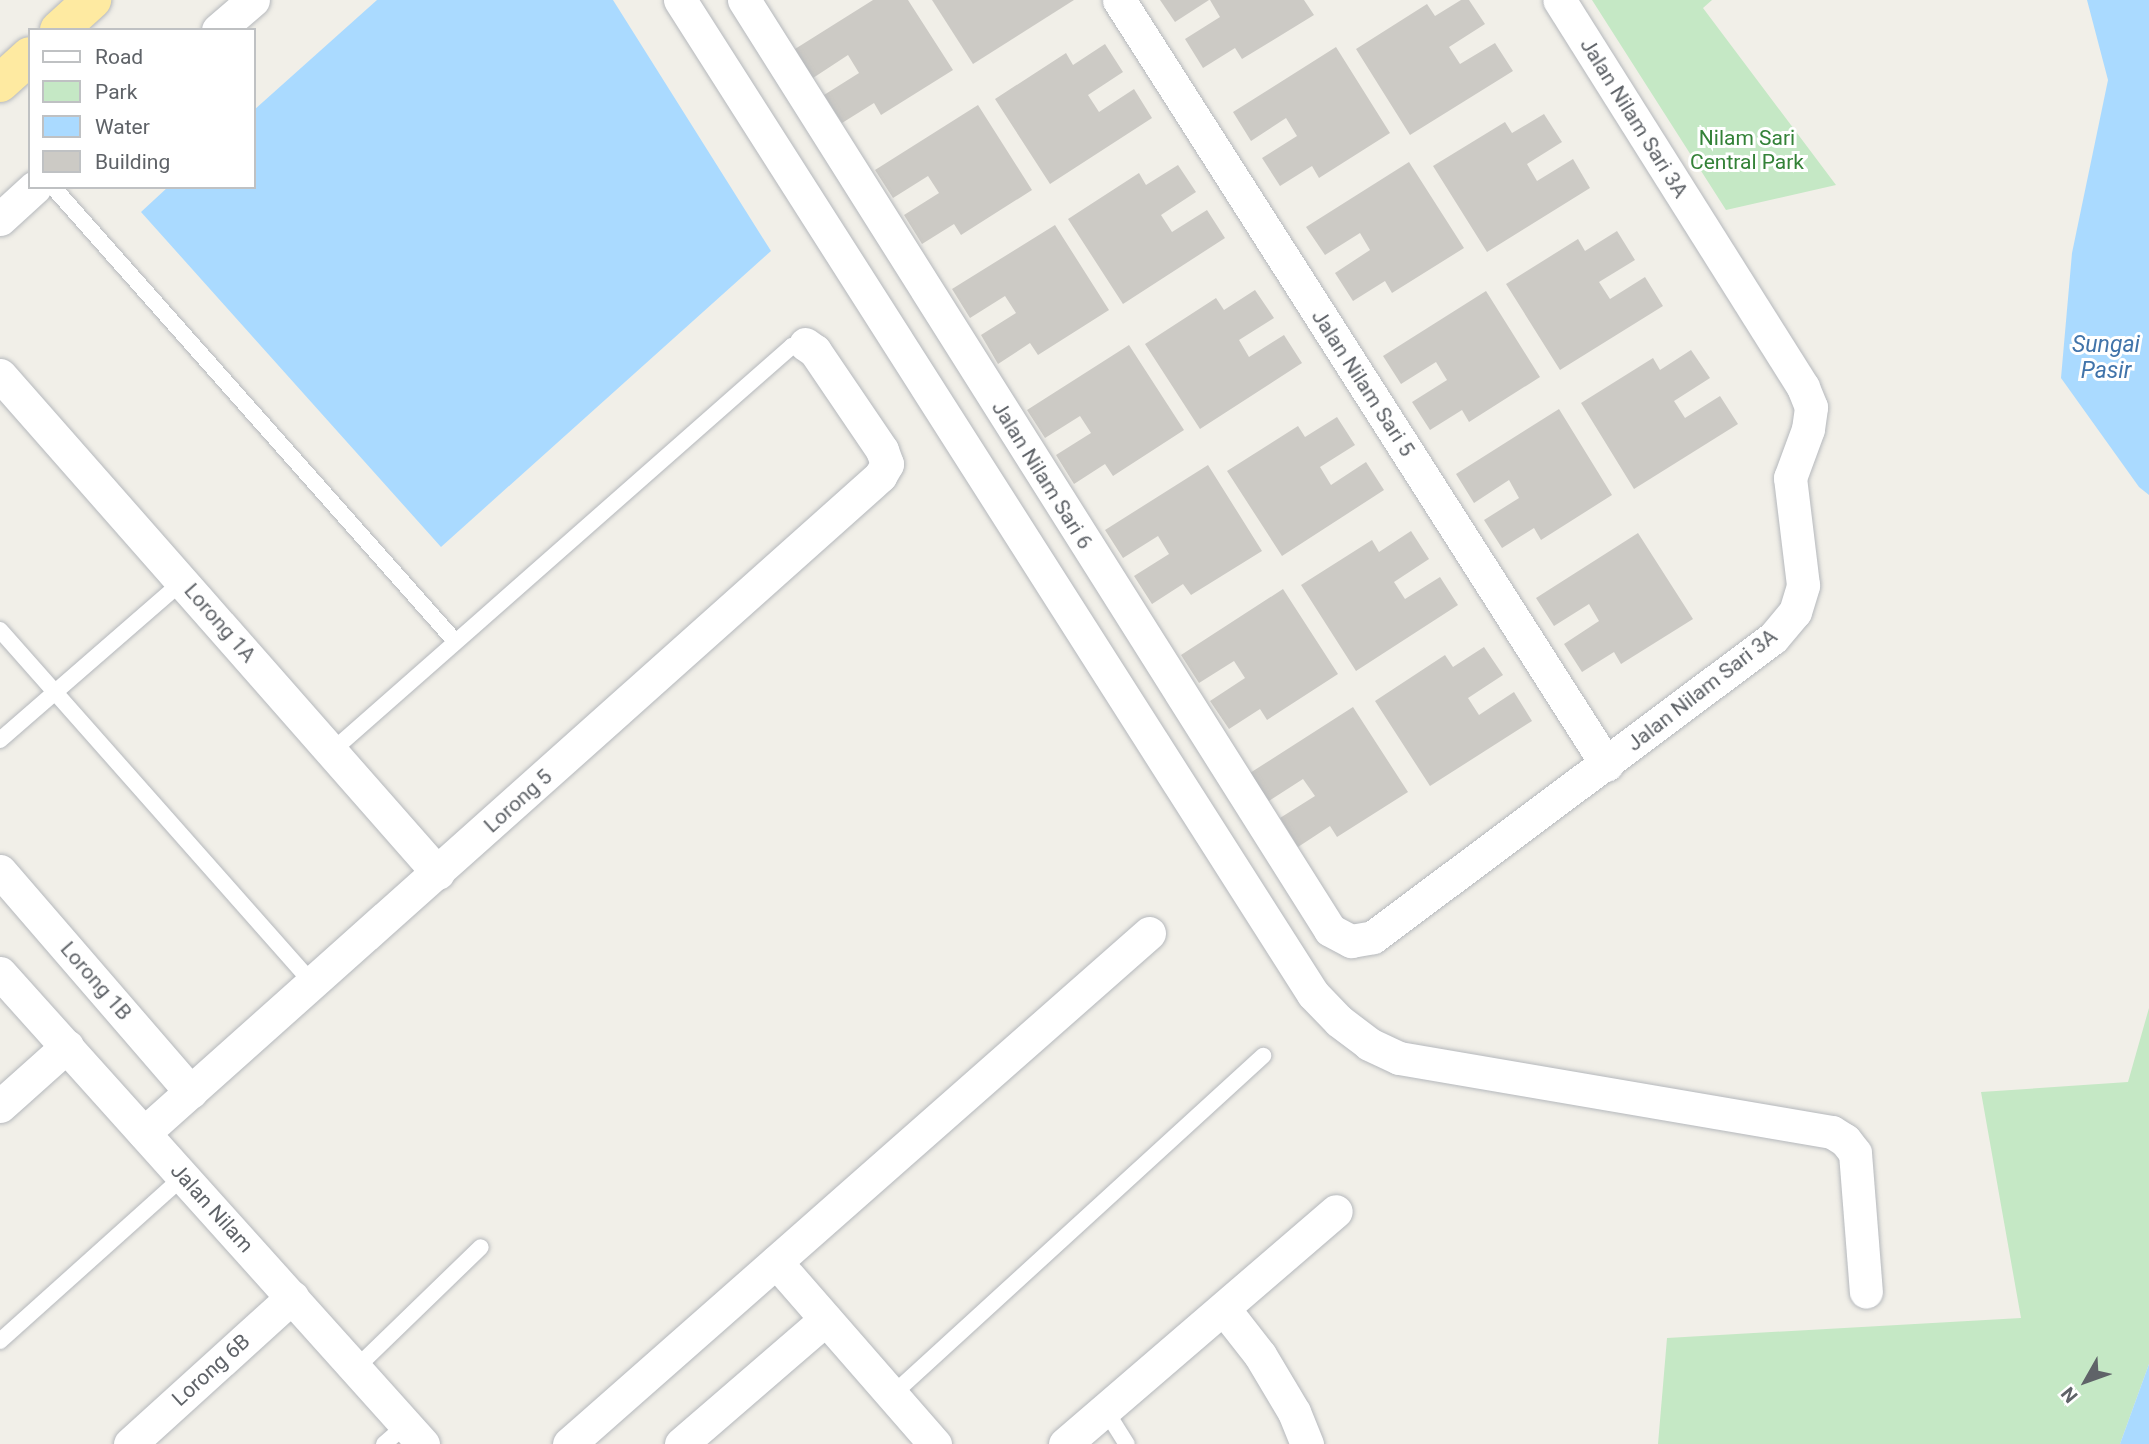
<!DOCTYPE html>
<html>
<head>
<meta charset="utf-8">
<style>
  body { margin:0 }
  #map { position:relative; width:2149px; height:1444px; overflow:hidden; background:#f1efe8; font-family:Roboto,sans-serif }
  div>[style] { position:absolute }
  .green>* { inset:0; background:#c5e8c5 }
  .water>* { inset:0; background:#aadaff }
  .building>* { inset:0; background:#cccac5 }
  .roads { filter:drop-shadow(0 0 2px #b5b8bc) drop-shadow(0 0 2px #b5b8bc) }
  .service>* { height:16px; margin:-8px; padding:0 8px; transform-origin:8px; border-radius:8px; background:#fff }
  .minor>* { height:33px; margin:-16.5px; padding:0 16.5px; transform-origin:16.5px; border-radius:16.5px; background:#fff }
  .trunk>* { height:38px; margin:-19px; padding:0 19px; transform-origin:19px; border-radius:19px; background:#feeaa1 }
  span { translate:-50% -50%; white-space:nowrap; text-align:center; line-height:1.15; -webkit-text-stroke:6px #fff; paint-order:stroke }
  .street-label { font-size:21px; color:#5f6368 }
  .park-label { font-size:21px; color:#348238 }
  .water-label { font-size:23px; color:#4174aa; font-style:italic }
  .legend { position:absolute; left:28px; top:28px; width:228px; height:161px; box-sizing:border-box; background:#fff; border:2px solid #bfc1c3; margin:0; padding:9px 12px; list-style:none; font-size:21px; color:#5f6368 }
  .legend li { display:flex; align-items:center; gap:14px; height:35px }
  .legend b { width:35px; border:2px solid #bfc1c3 }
  .north { position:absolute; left:2051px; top:1346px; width:70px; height:70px; -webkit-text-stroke:5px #fff; paint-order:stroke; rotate:230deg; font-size:19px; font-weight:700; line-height:28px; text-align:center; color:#5f6368 }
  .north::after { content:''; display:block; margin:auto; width:24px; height:32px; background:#5f6368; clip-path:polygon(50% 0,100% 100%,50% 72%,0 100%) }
</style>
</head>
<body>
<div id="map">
  <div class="green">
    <i style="clip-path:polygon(1592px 0,1712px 0,1703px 8px,1836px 185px,1726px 210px)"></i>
    <i style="clip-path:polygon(2149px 1008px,2149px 1364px,2120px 1444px,1658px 1444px,1667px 1338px,2021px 1318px,1981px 1092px,2128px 1082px)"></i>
  </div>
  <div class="water">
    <i style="clip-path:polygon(377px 0,613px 0,771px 251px,441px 547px,141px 212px,168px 187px,254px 187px,254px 110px)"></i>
    <i style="clip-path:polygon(2087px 0,2149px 0,2149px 495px,2139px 487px,2061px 378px,2072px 253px,2108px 80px)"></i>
    <i style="clip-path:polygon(2149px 1364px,2149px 1444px,2120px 1444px)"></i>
  </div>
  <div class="building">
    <i style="clip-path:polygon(873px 0,908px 0,953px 70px,881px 115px,874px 103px,842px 123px,824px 95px,859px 73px,848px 55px,813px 78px,795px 49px)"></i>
    <i style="clip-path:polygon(932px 0,1074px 0,973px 64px)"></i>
    <i style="clip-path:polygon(1160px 0,1209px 0,1175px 22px)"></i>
    <i style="clip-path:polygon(1210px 0,1304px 0,1314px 15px,1242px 59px,1235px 48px,1203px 68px,1185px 39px,1220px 17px)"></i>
    <i style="clip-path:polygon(1461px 0,1469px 0,1485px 24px,1449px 47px,1460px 64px,1495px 43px,1513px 71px,1410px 135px,1356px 49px,1427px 4px,1435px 16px)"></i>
    <i style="clip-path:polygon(1105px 44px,1123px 72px,1088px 95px,1099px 112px,1134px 89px,1152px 118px,1050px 184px,995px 99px,1066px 53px,1073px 65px)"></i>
    <i style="clip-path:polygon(1336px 47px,1390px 133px,1319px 178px,1312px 166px,1280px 186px,1262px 158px,1297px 136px,1286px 118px,1251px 141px,1233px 112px)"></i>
    <i style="clip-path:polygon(978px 105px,1032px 190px,961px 235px,954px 224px,922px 244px,904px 215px,939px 193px,928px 176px,893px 198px,875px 170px)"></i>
    <i style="clip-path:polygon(1544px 114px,1562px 142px,1527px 164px,1537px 181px,1573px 159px,1590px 188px,1487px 252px,1433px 166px,1505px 122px,1512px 133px)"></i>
    <i style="clip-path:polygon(1409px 162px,1464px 248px,1392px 293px,1385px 281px,1353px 301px,1335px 273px,1370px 250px,1360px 233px,1325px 255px,1306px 227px)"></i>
    <i style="clip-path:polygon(1178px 165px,1196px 192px,1161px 215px,1172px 232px,1207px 210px,1225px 238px,1123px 304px,1068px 219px,1139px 173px,1146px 185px)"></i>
    <i style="clip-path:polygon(1055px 225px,1109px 310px,1038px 355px,1030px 343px,998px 364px,981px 335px,1016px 313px,1005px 296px,970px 318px,952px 289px)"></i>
    <i style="clip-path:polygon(1617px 231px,1635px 260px,1599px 282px,1610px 299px,1645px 277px,1663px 306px,1560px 370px,1506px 284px,1578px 239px,1585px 251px)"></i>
    <i style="clip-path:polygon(1255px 290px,1274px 318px,1239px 340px,1249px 357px,1284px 335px,1302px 363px,1200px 429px,1145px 344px,1216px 298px,1224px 310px)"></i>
    <i style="clip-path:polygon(1486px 291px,1540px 377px,1469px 422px,1462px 410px,1430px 430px,1412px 402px,1447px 380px,1436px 362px,1401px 384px,1383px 356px)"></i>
    <i style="clip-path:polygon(1129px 345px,1184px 430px,1113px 476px,1105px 464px,1074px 484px,1056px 455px,1091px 433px,1080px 416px,1045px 438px,1027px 410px)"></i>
    <i style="clip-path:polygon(1691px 350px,1710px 378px,1674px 401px,1685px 418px,1720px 396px,1738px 424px,1634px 489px,1581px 403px,1653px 358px,1660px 370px)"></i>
    <i style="clip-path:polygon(1559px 409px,1612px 495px,1541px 540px,1534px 528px,1502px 548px,1484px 520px,1519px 498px,1509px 480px,1474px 503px,1456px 474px)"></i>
    <i style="clip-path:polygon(1337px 417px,1355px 445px,1320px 467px,1331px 485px,1366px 462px,1384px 490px,1282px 556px,1227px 471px,1298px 426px,1305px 437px)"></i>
    <i style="clip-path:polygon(1208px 465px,1262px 551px,1191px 595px,1183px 584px,1152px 604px,1134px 576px,1169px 554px,1158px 536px,1123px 558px,1105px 530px)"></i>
    <i style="clip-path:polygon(1411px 531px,1429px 559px,1394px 582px,1405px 599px,1440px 577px,1458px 605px,1356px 671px,1301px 585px,1372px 540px,1379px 552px)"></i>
    <i style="clip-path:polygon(1638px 533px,1693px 619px,1621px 664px,1614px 652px,1582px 672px,1564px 644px,1599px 621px,1589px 604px,1554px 626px,1536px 598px)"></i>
    <i style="clip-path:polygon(1283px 589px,1338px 674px,1267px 720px,1260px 709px,1229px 729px,1210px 701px,1245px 678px,1234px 661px,1199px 683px,1181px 655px)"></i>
    <i style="clip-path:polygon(1484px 647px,1503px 675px,1468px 698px,1479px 715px,1514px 692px,1532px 721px,1430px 786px,1375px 701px,1445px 655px,1453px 667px)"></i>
    <i style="clip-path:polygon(1353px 707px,1408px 792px,1337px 837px,1330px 826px,1298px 847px,1280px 818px,1315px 796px,1303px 779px,1269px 801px,1250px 773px)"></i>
  </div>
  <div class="roads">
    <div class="service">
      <i style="left:53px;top:187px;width:606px;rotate:48.48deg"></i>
      <i style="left:0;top:630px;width:473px;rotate:48.5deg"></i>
      <i style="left:0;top:740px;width:242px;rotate:-41deg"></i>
      <i style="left:332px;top:751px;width:613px;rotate:-41.36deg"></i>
      <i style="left:792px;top:346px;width:13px;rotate:-9deg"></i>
      <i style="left:0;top:1341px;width:247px;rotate:-41.9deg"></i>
      <i style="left:355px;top:1369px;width:175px;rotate:-44.1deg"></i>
      <i style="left:892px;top:1395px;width:503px;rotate:-42.42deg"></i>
      <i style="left:1106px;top:1411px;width:39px;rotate:58deg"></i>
      <i style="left:384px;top:1444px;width:29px;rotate:-41deg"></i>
    </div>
    <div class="minor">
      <i style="left:680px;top:0;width:1178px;rotate:57.51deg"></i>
      <i style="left:1313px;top:994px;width:37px;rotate:46deg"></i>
      <i style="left:1339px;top:1021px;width:38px;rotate:37deg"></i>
      <i style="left:1369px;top:1044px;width:33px;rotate:25deg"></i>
      <i style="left:1399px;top:1058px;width:439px;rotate:9.7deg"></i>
      <i style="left:1832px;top:1132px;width:15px;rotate:32deg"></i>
      <i style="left:1845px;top:1140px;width:16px;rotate:52deg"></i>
      <i style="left:1855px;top:1153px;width:139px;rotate:85.5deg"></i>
      <i style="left:744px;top:0;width:1099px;rotate:57.78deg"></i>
      <i style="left:1330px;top:930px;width:24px;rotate:28deg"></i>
      <i style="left:1351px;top:941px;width:22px;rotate:-10deg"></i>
      <i style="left:1373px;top:937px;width:499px;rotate:-36.8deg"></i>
      <i style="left:1773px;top:638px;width:34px;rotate:-50deg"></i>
      <i style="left:1795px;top:612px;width:28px;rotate:-73deg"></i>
      <i style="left:1803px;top:585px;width:108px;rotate:-96.9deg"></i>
      <i style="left:1790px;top:478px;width:52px;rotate:-69.8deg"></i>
      <i style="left:1808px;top:429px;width:22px;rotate:-82deg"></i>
      <i style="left:1811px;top:407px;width:22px;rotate:-112deg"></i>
      <i style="left:1803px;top:387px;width:457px;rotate:-122.2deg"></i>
      <i style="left:1119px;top:0;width:907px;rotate:57.47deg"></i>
      <i style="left:218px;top:30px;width:46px;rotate:-40.6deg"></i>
      <i style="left:0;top:219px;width:47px;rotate:-42.4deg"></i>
      <i style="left:0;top:375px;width:663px;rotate:48.67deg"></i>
      <i style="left:0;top:871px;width:292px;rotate:49.2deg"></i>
      <i style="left:0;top:973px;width:633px;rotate:48.07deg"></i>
      <i style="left:0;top:1106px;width:90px;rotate:-41.8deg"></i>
      <i style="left:144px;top:1133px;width:987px;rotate:-41.75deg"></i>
      <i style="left:880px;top:476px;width:14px;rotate:-60deg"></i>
      <i style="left:887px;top:464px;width:15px;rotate:-110deg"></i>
      <i style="left:882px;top:450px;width:120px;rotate:-124.1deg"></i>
      <i style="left:815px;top:351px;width:12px;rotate:-145deg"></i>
      <i style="left:776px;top:1262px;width:242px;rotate:48.9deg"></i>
      <i style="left:1224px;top:1309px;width:58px;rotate:52deg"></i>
      <i style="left:1260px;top:1355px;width:66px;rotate:59.2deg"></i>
      <i style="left:1294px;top:1412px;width:35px;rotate:68deg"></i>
      <i style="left:130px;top:1444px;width:219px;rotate:-42.2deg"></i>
      <i style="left:569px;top:1444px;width:773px;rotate:-41.38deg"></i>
      <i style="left:681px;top:1444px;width:191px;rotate:-40.8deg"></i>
      <i style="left:1065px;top:1444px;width:357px;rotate:-40.7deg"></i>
    </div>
    <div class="trunk">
      <i style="left:59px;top:30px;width:45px;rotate:-42.3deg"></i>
      <i style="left:0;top:83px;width:40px;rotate:-42deg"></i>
    </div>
  </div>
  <div class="street-label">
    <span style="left:1634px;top:118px;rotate:58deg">Jalan Nilam Sari 3A</span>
    <span style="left:1363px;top:383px;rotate:57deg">Jalan Nilam Sari 5</span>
    <span style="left:1042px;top:475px;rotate:58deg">Jalan Nilam Sari 6</span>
    <span style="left:220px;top:623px;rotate:49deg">Lorong 1A</span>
    <span style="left:1702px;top:690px;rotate:-38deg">Jalan Nilam Sari 3A</span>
    <span style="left:518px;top:801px;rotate:-42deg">Lorong 5</span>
    <span style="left:96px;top:981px;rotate:49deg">Lorong 1B</span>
    <span style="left:212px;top:1208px;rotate:48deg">Jalan Nilam</span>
    <span style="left:211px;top:1370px;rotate:-42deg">Lorong 6B</span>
  </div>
  <div class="park-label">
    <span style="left:1747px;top:150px">Nilam Sari<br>Central Park</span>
  </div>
  <div class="water-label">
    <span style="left:2106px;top:358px">Sungai<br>Pasir</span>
  </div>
  <ul class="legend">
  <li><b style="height:9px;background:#fff"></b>Road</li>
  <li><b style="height:19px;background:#c5e8c5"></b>Park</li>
  <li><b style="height:19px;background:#aadaff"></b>Water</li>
  <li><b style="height:19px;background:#cccac5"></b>Building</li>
  </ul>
  <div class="north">N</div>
</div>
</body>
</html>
